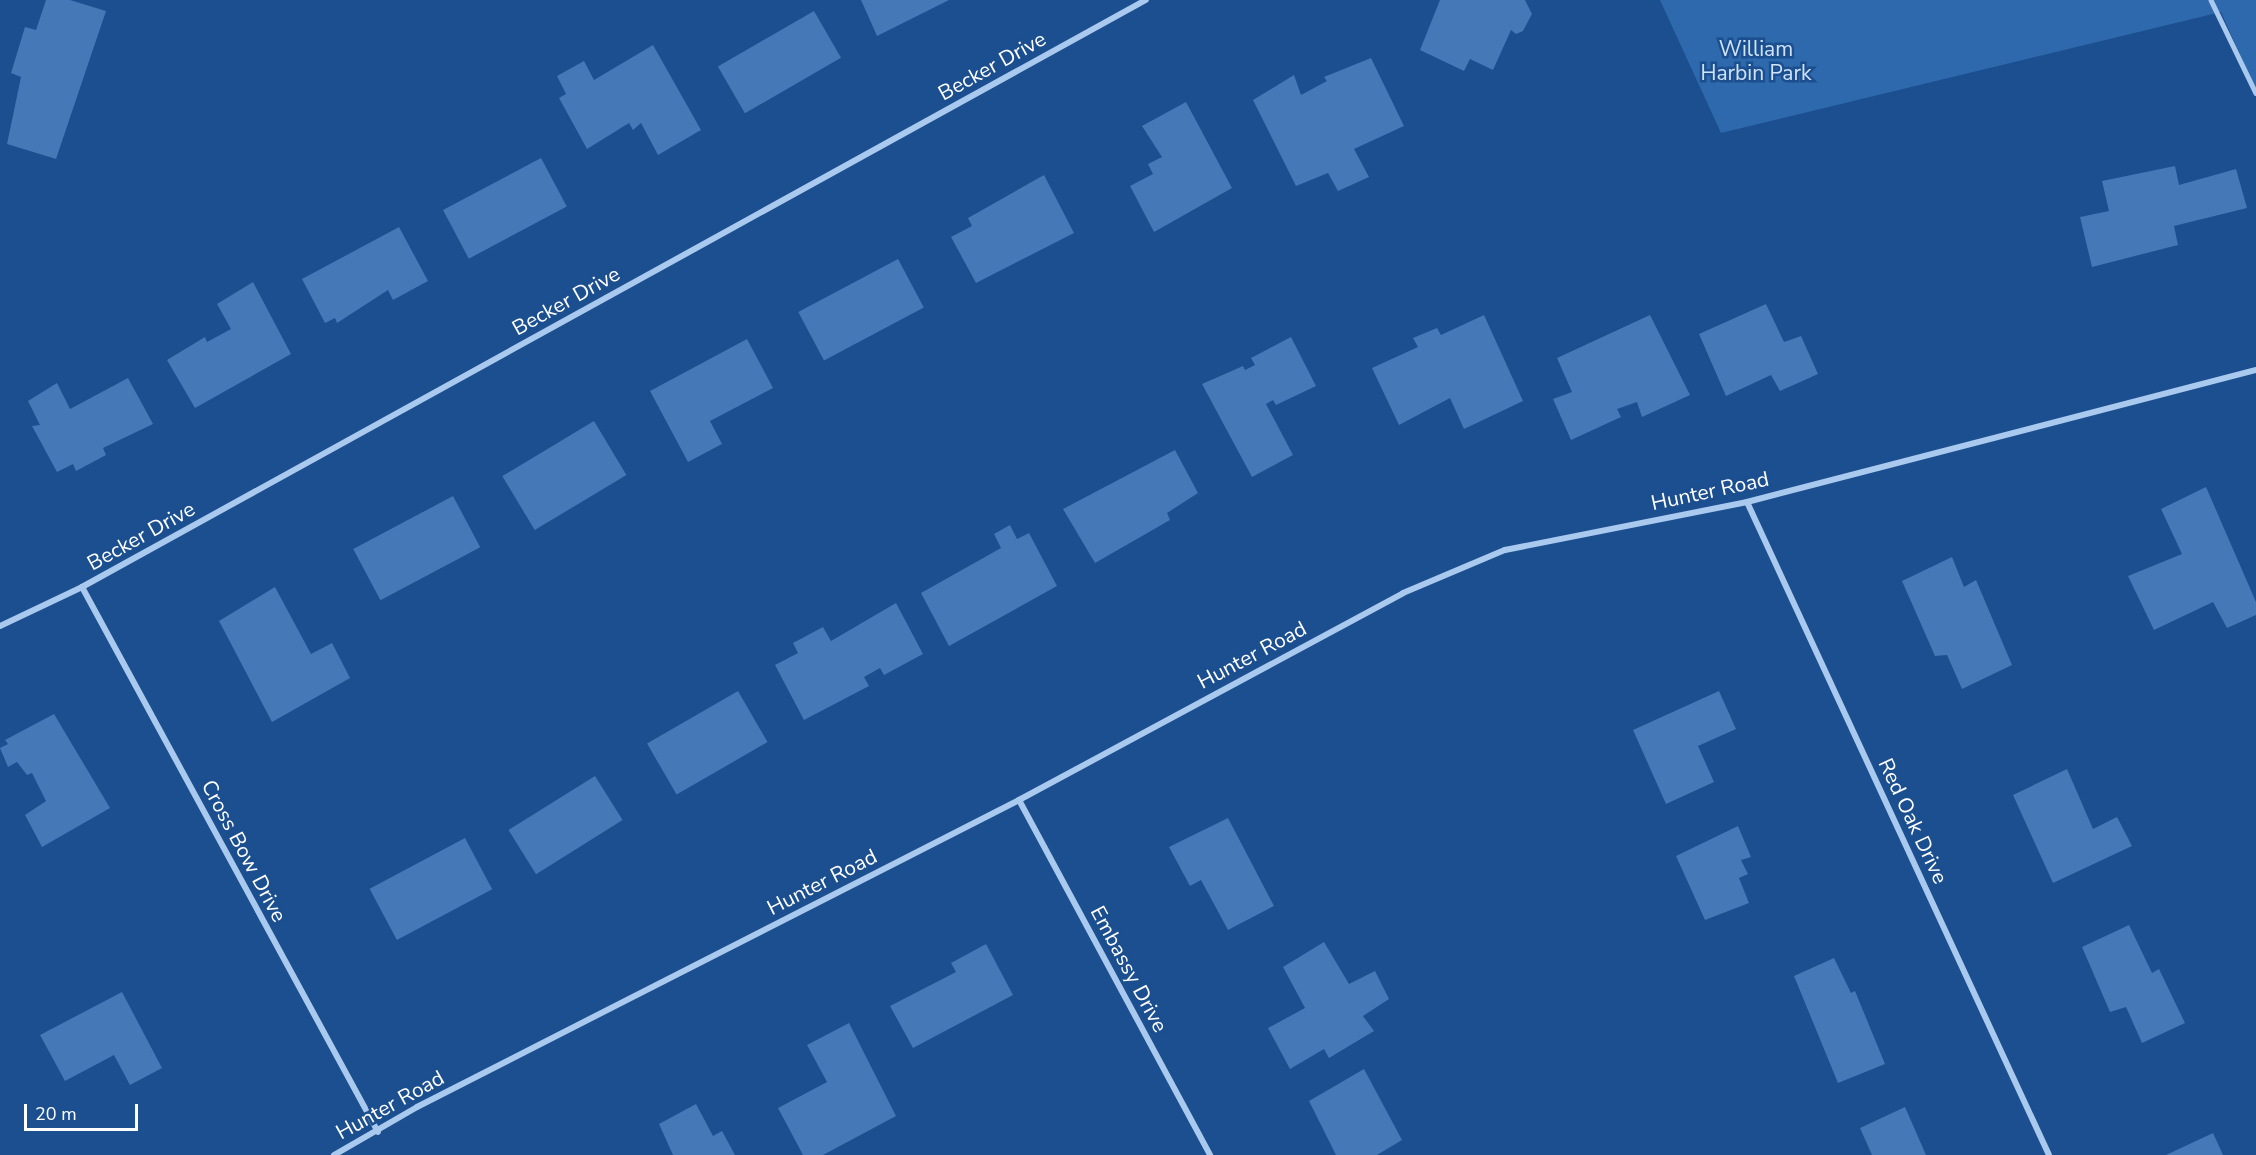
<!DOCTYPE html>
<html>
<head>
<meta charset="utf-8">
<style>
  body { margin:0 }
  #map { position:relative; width:2256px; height:1155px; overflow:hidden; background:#1b4f8f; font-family:"Nunito Sans",sans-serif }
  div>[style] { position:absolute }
  .green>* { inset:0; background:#2e69ad }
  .building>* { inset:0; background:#4478b7; transform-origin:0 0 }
  .lane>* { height:4.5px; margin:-2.25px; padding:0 2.25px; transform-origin:2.25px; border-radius:2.25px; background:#a9c9ee }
  .street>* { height:6px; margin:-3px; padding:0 3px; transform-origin:3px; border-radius:3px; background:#a9c9ee }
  span { translate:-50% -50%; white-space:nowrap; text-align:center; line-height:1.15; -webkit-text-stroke:5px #1b4f8f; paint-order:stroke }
  .park-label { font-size:21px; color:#cfe3fa }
  .street-label { font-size:21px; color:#fff }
  .scale { position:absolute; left:24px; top:1104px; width:114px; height:27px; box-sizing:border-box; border:3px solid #fff; border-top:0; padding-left:8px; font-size:18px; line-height:21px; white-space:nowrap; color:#fff; -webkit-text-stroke:4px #1b4f8f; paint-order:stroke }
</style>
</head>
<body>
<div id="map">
  <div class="green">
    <i style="clip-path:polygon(1660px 0,2256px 0,2256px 90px,2221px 12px,1721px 133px)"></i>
  </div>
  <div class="building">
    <i style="clip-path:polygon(46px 0,70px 0,106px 11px,56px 159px,7px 144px,21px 77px,11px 73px,25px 27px,36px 30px)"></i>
    <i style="clip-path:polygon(861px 0,949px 0,877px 36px)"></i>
    <i style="clip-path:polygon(1440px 0,1525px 0,1532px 14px,1523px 31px,1516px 34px,1511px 30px,1493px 70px,1470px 59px,1464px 71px,1420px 50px)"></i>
    <i style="left:814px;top:11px;width:54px;height:111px;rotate:60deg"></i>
    <i style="clip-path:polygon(653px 45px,701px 130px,658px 155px,641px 123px,633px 130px,629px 123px,587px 149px,559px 98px,566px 94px,557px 76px,584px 61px,594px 80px)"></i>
    <i style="clip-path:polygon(1371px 58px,1404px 126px,1354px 149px,1369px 177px,1338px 191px,1328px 173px,1296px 186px,1253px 100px,1294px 75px,1301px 95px,1327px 81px,1324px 77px)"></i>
    <i style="clip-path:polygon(1186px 102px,1232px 188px,1154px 232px,1130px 186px,1153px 174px,1148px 164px,1162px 157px,1142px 126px)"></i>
    <i style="left:541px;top:158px;width:55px;height:111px;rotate:62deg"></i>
    <i style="clip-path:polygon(2175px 166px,2179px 185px,2236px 169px,2247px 208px,2174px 226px,2178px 245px,2092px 267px,2080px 217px,2109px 211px,2102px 181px)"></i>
    <i style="clip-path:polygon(1044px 175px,1074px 233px,976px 283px,951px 237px,972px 226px,968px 218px)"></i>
    <i style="clip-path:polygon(399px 227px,428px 281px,393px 300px,388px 290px,337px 323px,335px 318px,325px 323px,302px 279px)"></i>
    <i style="left:898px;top:259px;width:55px;height:113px;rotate:62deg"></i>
    <i style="clip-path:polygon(253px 282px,291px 354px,195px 408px,167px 360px,205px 337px,207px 342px,231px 329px,217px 304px)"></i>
    <i style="clip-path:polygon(1766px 304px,1784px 342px,1801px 336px,1818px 374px,1780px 391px,1771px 375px,1726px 396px,1699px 334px)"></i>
    <i style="clip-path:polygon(1484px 315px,1523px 401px,1464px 429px,1450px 398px,1399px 425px,1372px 368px,1418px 347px,1413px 338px,1437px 328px,1441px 335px)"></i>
    <i style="clip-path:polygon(1650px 315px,1690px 395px,1642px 417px,1637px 402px,1617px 409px,1621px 417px,1571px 440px,1553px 399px,1572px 392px,1557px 358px)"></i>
    <i style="clip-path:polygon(1291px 337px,1316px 386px,1276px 405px,1273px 400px,1266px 404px,1293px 455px,1252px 477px,1202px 384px,1243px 366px,1245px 370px,1255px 365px,1251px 358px)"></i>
    <i style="clip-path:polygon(747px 339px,773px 388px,710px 421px,722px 444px,688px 462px,650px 391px)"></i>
    <i style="clip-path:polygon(128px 378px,153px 424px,103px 448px,106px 455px,76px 471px,73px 464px,57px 472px,32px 426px,40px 425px,28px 401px,57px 383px,70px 409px)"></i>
    <i style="left:594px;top:421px;width:63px;height:107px;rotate:59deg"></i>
    <i style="clip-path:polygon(1175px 450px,1198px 493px,1167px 513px,1170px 520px,1095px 563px,1063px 509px)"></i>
    <i style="clip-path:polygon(2206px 487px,2256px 602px,2256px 615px,2227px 628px,2213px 602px,2154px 630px,2128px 576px,2182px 554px,2161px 509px)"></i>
    <i style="left:453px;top:496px;width:58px;height:113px;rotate:62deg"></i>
    <i style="clip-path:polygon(1010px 525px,1017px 539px,1029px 533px,1057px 586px,949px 646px,921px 593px,1001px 548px,994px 534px)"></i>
    <i style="clip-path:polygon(1952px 557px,1964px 587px,1976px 580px,2012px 665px,1962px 689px,1947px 655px,1935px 656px,1902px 581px)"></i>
    <i style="clip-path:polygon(275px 587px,311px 654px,332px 643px,350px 678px,272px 722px,219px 621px)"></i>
    <i style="clip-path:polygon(896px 603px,923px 654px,884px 675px,880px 668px,864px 677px,869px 686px,804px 720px,775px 665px,798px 653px,793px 643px,823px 627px,831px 641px)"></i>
    <i style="left:738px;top:691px;width:59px;height:105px;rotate:60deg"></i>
    <i style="clip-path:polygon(1719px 691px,1736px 729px,1698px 746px,1714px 782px,1666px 804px,1633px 730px)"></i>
    <i style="clip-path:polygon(54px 714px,110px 808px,42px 847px,25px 815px,46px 801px,32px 773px,27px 775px,17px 762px,8px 767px,0 748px,8px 744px,5px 740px)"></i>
    <i style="clip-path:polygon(2067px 769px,2093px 829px,2117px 817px,2132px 846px,2053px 883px,2013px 795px)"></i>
    <i style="left:595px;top:776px;width:52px;height:102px;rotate:58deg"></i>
    <i style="clip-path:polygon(1228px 818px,1274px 906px,1228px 930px,1201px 880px,1190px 886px,1169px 847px)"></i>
    <i style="clip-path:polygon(1738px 826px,1751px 857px,1741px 860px,1748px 874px,1739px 878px,1749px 903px,1705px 920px,1676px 856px)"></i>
    <i style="left:465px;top:838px;width:58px;height:108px;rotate:62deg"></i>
    <i style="clip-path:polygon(2129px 925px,2152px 973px,2159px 969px,2185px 1023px,2142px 1043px,2126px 1007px,2110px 1012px,2082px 947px)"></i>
    <i style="clip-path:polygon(1324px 942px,1349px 984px,1375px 971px,1389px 999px,1363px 1016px,1374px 1031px,1329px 1058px,1324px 1049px,1290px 1069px,1268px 1028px,1305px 1008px,1283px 967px)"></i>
    <i style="clip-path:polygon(986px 944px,1013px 995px,913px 1048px,890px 1006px,956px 972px,951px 963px)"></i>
    <i style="clip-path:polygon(1834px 958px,1851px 993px,1855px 991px,1885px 1064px,1838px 1083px,1794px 976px)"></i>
    <i style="clip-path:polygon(122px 992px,162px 1068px,130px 1085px,114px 1055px,65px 1081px,40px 1035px)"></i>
    <i style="clip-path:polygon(849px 1023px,896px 1116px,823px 1155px,803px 1155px,778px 1108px,827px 1082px,807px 1045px)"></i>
    <i style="clip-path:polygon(1364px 1069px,1402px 1140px,1377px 1155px,1336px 1155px,1309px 1101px)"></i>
    <i style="clip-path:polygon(696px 1104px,713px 1136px,722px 1131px,735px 1155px,673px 1155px,659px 1124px)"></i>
    <i style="clip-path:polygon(1905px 1107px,1926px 1155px,1872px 1155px,1860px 1128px)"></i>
    <i style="clip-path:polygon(2213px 1133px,2223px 1155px,2166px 1155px)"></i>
  </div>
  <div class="lane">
    <i style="left:2211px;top:0;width:103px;rotate:64.2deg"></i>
  </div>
  <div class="street">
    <i style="left:1747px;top:502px;width:719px;rotate:65.18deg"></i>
    <i style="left:82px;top:587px;width:620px;rotate:61.49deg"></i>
    <i style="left:0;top:626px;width:91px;rotate:-25.4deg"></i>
    <i style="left:82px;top:587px;width:1215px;rotate:-28.89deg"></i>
    <i style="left:1019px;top:800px;width:403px;rotate:61.7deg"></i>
    <i style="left:334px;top:1155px;width:96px;rotate:-30deg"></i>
    <i style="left:417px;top:1107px;width:676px;rotate:-27.02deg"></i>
    <i style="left:1019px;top:800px;width:436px;rotate:-28.3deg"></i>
    <i style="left:1403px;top:593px;width:111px;rotate:-22.9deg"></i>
    <i style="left:1505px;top:550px;width:247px;rotate:-11.2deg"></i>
    <i style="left:1747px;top:502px;width:526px;rotate:-14.54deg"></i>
  </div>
  <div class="park-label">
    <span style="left:1756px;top:61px">William<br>Harbin Park</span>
  </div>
  <div class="street-label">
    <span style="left:992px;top:66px;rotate:-29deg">Becker Drive</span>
    <span style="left:566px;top:301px;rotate:-29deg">Becker Drive</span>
    <span style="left:1710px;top:491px;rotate:-12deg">Hunter Road</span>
    <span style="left:141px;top:536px;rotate:-29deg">Becker Drive</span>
    <span style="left:1252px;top:655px;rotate:-28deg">Hunter Road</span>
    <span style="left:1913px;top:821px;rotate:65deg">Red Oak Drive</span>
    <span style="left:244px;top:851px;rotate:62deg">Cross Bow Drive</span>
    <span style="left:822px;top:882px;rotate:-27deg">Hunter Road</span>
    <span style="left:1129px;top:969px;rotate:62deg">Embassy Drive</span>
    <span style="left:390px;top:1105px;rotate:-29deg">Hunter Road</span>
  </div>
  <div class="scale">20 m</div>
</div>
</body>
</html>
